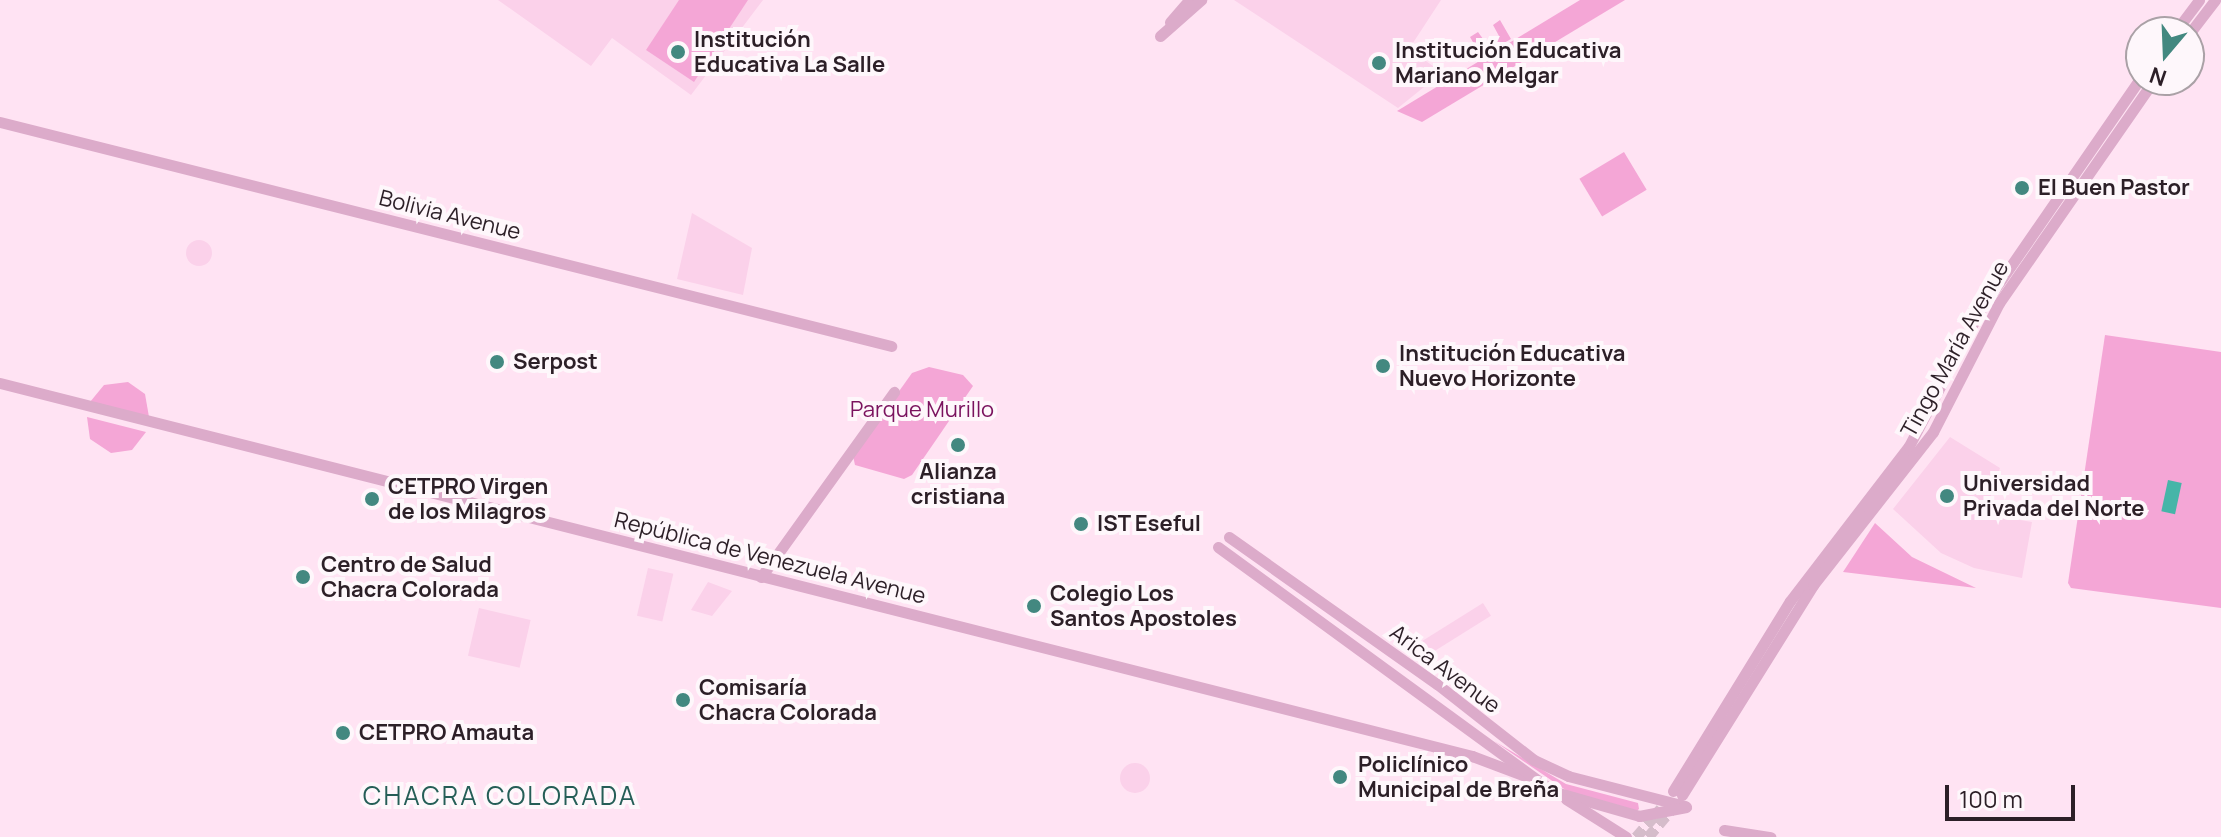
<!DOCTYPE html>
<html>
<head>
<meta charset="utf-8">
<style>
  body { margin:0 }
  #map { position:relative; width:2221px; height:837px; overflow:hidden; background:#ffe3f3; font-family:Manrope,sans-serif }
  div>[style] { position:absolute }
  .built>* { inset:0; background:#fbd1ea; transform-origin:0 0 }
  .round { border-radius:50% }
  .green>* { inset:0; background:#f4a6d6; transform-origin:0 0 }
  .water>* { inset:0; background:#46b5a8; transform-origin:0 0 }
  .major-tunnel>* { height:11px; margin-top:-5.5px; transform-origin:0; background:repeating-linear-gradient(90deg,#d5bcca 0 11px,transparent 0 16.5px) }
  .major>* { height:11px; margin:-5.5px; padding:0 5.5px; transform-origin:5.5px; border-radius:5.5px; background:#dcabca }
  .dots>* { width:22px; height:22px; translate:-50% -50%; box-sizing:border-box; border:4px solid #fef7fb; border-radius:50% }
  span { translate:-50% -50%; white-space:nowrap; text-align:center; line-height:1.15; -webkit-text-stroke:8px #fef7fb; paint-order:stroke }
  .poi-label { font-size:22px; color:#2c1f27; font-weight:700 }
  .left { translate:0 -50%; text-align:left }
  .street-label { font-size:22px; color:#2c1f27 }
  .park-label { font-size:22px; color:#7a125e }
  .quarter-label { font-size:26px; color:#255e57; letter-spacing:2px }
  .north { position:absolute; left:2125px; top:16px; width:80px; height:80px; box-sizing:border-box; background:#fef7fb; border:2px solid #aaa1a6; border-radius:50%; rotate:199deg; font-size:22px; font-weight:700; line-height:32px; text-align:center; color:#2c1f27 }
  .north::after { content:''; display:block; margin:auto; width:28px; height:36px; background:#438880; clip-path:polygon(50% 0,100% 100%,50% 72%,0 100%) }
  .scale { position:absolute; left:1945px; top:785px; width:130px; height:36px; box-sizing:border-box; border:4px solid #2c1f27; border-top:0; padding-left:10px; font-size:24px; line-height:28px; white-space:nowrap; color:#2c1f27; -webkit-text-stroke:6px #fef7fb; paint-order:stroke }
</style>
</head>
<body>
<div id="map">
  <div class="built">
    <i style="clip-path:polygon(498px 0,763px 0,691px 95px,612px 38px,591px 66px)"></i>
    <i style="clip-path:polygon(1234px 0,1441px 0,1409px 49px,1447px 76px,1429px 83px,1398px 108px)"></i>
    <i style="clip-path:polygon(692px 213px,752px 248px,743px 295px,677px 279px)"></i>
    <i class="round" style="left:186px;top:240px;width:26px;height:26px"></i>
    <i style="clip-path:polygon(1950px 437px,2000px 468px,1985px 514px,2032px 522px,2022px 578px,1974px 568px,1941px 553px,1893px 509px)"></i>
    <i style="left:648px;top:568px;width:26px;height:49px;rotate:13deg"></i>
    <i style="clip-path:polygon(708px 582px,732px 591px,712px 616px,691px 610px)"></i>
    <i style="left:1483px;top:603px;width:15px;height:82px;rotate:58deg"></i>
    <i style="left:479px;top:608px;width:53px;height:49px;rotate:13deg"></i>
    <i class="round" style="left:1120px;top:763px;width:30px;height:30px"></i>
  </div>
  <div class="green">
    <i style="clip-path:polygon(679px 0,748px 0,694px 82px,646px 50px)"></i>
    <i style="clip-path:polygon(1580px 0,1625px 0,1422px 122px,1397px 111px)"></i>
    <i style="clip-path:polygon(1500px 20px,1511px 39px,1481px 56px,1470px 37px,1478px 32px,1486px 43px,1499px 36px,1493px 25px)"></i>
    <i style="left:1624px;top:152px;width:44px;height:52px;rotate:59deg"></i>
    <i style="clip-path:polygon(2105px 335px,2221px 352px,2221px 608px,2071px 588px,2068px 583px)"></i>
    <i style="clip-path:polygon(929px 367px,963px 375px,973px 386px,912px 475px,904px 479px,855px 465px,853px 456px,912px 373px)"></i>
    <i style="clip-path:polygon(128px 382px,145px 394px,149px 417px,90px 402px,104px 385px)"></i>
    <i style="clip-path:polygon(87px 417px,146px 432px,132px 450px,111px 453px,90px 439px)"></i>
    <i style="clip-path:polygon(1875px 523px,1912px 557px,1976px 588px,1843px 572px)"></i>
    <i style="clip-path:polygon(1494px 741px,1566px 784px,1638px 803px,1639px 809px,1633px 814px,1567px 791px)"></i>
  </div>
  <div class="water">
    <i style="left:2168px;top:480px;width:14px;height:32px;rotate:12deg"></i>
  </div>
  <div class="major-tunnel">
    <i style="left:1636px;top:837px;width:38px;rotate:-49deg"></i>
    <i style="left:1648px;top:837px;width:39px;rotate:-50deg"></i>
  </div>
  <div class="major">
    <i style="left:1170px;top:22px;width:29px;rotate:-49deg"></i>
    <i style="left:2175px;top:32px;width:40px;rotate:-53deg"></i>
    <i style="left:2189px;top:34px;width:43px;rotate:-52.6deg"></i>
    <i style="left:1160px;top:36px;width:55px;rotate:-41.3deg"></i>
    <i style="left:0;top:122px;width:919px;rotate:14.11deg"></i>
    <i style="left:0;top:383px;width:1519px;rotate:14.22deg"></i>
    <i style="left:1472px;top:756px;width:60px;rotate:20.6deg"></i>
    <i style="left:1229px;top:537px;width:255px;rotate:35.3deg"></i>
    <i style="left:1437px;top:684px;width:123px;rotate:38.1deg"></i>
    <i style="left:1534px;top:760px;width:38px;rotate:25deg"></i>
    <i style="left:1568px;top:776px;width:121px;rotate:14.4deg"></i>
    <i style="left:1218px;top:547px;width:414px;rotate:36.1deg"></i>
    <i style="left:1552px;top:791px;width:91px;rotate:16deg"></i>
    <i style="left:1639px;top:816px;width:48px;rotate:-10.8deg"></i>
    <i style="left:761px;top:577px;width:228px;rotate:-54.3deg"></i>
    <i style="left:1673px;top:791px;width:223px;rotate:-58.4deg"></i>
    <i style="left:1790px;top:601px;width:195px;rotate:-52.5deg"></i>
    <i style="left:1909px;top:446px;width:151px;rotate:-62.4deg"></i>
    <i style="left:1979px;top:312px;width:285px;rotate:-55.4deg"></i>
    <i style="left:1682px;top:795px;width:248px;rotate:-58deg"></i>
    <i style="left:1813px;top:585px;width:194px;rotate:-51.9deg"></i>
    <i style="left:1933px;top:432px;width:145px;rotate:-62.9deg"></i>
    <i style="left:1999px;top:303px;width:272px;rotate:-55.2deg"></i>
    <i style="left:1566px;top:799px;width:71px;rotate:32.3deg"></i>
    <i style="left:1724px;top:830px;width:47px;rotate:8.7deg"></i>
  </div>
  <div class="dots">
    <i style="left:678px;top:52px;background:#438880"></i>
    <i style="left:1379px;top:63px;background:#438880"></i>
    <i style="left:2022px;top:188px;background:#438880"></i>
    <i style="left:497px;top:362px;background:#438880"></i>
    <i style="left:1383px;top:366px;background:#438880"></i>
    <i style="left:958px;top:445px;background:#438880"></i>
    <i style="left:1947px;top:496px;background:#438880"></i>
    <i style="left:372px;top:499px;background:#438880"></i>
    <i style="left:1081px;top:524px;background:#438880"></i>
    <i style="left:303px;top:577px;background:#438880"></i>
    <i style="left:1034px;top:606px;background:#438880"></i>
    <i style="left:683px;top:700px;background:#438880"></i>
    <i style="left:343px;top:733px;background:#438880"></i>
    <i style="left:1340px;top:777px;background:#438880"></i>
  </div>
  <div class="poi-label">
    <span class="left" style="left:694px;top:52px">Institución<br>Educativa La Salle</span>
    <span class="left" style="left:1395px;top:63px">Institución Educativa<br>Mariano Melgar</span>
    <span class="left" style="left:2038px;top:188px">El Buen Pastor</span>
    <span class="left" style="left:1399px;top:366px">Institución Educativa<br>Nuevo Horizonte</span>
    <span class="left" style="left:513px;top:362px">Serpost</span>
    <span style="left:958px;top:484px">Alianza<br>cristiana</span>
    <span class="left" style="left:1963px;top:496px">Universidad<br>Privada del Norte</span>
    <span class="left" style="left:388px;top:499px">CETPRO Virgen<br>de los Milagros</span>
    <span class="left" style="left:1097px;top:524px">IST Eseful</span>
    <span class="left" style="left:321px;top:577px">Centro de Salud<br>Chacra Colorada</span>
    <span class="left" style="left:1050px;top:606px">Colegio Los<br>Santos Apostoles</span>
    <span class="left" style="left:699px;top:700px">Comisaría<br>Chacra Colorada</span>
    <span class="left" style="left:359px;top:733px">CETPRO Amauta</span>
    <span class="left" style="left:1358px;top:777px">Policlínico<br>Municipal de Breña</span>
  </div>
  <div class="street-label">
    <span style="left:450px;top:215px;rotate:14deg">Bolivia Avenue</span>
    <span style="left:1955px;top:349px;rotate:-61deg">Tingo María Avenue</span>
    <span style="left:770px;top:558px;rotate:14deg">República de Venezuela Avenue</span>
    <span style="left:1445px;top:669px;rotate:37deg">Arica Avenue</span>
  </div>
  <div class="park-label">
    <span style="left:922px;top:410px">Parque Murillo</span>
  </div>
  <div class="quarter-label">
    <span style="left:500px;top:796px">CHACRA COLORADA</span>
  </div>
  <div class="north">N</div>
  <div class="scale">100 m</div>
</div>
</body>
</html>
